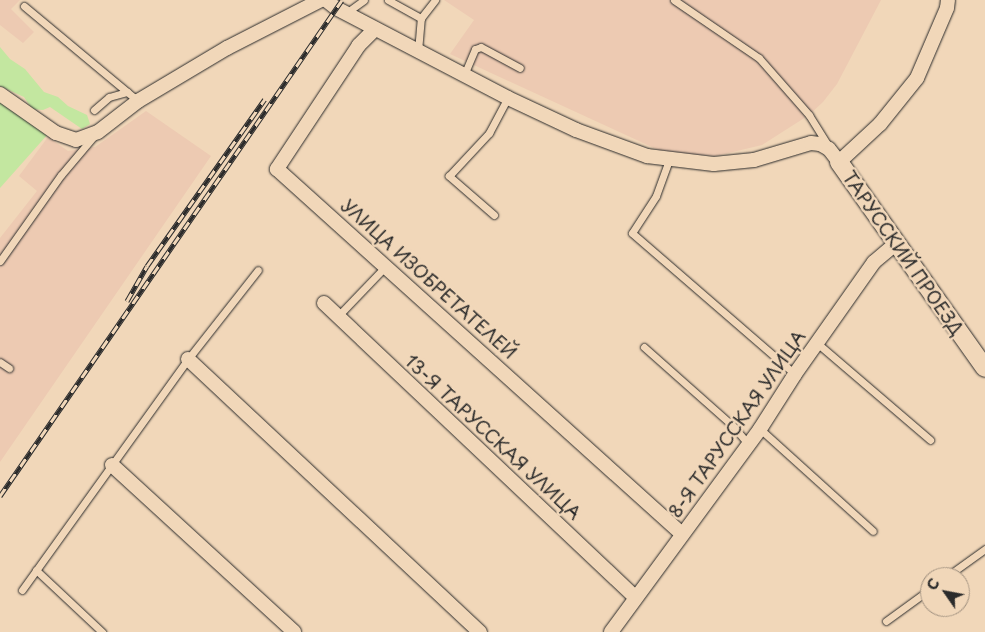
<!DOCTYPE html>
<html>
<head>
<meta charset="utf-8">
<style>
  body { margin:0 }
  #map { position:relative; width:985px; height:632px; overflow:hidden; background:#f1d7b9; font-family:"Playpen Sans",sans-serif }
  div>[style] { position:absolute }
  .built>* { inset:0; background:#edcab2 }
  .green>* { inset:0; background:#c3e7a0 }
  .roads { filter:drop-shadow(0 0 1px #2b2b2b) drop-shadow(0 0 1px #2b2b2b) }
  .service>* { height:7px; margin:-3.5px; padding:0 3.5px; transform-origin:3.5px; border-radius:3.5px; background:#f1d7b9 }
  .minor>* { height:14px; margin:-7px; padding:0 7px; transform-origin:7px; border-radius:7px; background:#f1d7b9 }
  .tertiary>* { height:18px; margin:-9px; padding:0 9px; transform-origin:9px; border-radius:9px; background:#f1d7b9 }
  .rail>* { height:5px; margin-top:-2.5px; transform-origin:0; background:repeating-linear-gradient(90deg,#f1d7b9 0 9px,#2b2b2b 0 18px); box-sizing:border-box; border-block:1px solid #2b2b2b }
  span { translate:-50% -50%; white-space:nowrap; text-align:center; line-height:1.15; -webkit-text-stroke:5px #f1d7b9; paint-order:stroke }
  .street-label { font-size:18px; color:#2b2b2b }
  .north { position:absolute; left:920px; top:567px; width:50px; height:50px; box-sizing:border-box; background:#f1d7b9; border:1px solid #a29280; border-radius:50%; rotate:303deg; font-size:14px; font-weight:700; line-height:20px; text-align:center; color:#2b2b2b }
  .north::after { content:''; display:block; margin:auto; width:18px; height:22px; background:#2b2b2b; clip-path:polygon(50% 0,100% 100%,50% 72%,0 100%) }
</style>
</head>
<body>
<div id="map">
  <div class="built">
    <i style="clip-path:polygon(0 0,20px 0,11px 9px,34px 32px,23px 43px,0 25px)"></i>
    <i style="clip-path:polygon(444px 0,881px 0,837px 84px,823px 102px,809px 115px,762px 145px,716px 156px,665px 153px,450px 54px,474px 20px)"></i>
    <i style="clip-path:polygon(146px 111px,211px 156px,0 462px,0 238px,37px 191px,19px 176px,48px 137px,68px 151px,95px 147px)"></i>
  </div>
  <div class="green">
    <i style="clip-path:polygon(0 47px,10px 59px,25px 69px,44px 92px,58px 97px,68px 106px,87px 115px,90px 124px,82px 129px,50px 107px,43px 110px,32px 109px,24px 97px,0 86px)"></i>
    <i style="clip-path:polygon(0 102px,48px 134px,0 188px)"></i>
  </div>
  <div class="roads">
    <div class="service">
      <i style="left:388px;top:0;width:38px;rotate:29deg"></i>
      <i style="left:674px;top:0;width:103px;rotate:34.3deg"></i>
      <i style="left:759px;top:58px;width:76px;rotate:48.7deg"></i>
      <i style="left:809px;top:115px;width:36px;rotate:58deg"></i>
      <i style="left:24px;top:6px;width:148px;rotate:39.8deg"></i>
      <i style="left:346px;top:13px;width:22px;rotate:-36deg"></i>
      <i style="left:418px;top:51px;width:33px;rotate:-85deg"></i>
      <i style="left:421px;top:18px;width:23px;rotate:-52deg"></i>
      <i style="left:464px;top:75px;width:28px;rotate:-67deg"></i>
      <i style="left:475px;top:49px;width:6px;rotate:-18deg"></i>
      <i style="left:481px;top:47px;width:44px;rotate:28.3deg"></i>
      <i style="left:94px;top:110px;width:20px;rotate:-41deg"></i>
      <i style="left:109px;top:97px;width:19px;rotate:-16deg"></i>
      <i style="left:669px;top:160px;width:38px;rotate:110deg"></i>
      <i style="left:656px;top:196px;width:44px;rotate:123deg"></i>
      <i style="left:632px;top:233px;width:216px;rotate:40.9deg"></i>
      <i style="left:494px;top:215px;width:60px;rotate:-139.1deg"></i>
      <i style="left:449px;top:176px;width:59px;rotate:-47.1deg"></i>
      <i style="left:489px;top:133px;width:40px;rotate:-62deg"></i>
      <i style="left:0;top:261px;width:105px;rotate:-54.7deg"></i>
      <i style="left:61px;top:175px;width:51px;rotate:-49.8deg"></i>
      <i style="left:338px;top:316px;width:69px;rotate:-46.2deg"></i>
      <i style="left:817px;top:343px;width:149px;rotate:40.6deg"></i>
      <i style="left:644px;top:347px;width:119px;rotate:41.6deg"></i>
      <i style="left:733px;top:426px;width:23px;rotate:50deg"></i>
      <i style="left:0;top:362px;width:11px;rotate:34deg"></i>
      <i style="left:760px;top:429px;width:152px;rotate:42.1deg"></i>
      <i style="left:36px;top:570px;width:91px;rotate:43.2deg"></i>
      <i style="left:946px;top:577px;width:48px;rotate:-35.7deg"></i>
      <i style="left:22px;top:590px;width:284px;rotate:-54.3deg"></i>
      <i style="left:188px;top:359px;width:113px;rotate:-51.8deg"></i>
      <i style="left:886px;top:621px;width:54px;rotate:-36deg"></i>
    </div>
    <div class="minor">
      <i style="left:326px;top:0;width:13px;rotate:39deg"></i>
      <i style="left:336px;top:8px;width:194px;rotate:27.6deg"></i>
      <i style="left:508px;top:98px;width:75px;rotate:25.2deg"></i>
      <i style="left:576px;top:130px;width:76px;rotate:20.1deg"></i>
      <i style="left:647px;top:156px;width:67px;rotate:6.8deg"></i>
      <i style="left:714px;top:164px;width:40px;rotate:-5.7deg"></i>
      <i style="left:754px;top:160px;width:59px;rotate:-16.6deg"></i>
      <i style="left:811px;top:143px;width:9px;rotate:6deg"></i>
      <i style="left:820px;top:144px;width:10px;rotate:29deg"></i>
      <i style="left:829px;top:149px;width:16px;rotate:52deg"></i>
      <i style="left:839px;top:162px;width:56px;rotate:-42.8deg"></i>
      <i style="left:880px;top:124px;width:59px;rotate:-51.2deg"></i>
      <i style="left:917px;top:78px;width:76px;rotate:-66.8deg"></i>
      <i style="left:947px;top:8px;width:8px;rotate:-83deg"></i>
      <i style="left:375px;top:29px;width:23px;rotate:135deg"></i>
      <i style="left:359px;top:45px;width:149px;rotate:123.5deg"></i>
      <i style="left:277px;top:169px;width:545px;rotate:42.03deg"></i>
      <i style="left:0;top:94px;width:68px;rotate:34.9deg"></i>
      <i style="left:56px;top:133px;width:21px;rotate:19deg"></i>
      <i style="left:76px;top:140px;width:23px;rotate:-20deg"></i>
      <i style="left:98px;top:132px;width:51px;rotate:-37.8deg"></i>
      <i style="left:138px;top:101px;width:104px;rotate:-30.8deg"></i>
      <i style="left:227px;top:48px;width:106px;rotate:-27.1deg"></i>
      <i style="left:324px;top:303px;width:429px;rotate:43.4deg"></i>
      <i style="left:188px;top:359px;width:400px;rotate:43.1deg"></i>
      <i style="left:112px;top:465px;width:247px;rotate:42.5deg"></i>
      <i style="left:611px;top:632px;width:252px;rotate:-53.7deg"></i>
      <i style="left:760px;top:429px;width:65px;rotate:-57.5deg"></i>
      <i style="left:795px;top:374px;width:137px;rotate:-54.8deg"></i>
      <i style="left:874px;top:262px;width:30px;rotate:-40deg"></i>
    </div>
    <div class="tertiary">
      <i style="left:839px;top:162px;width:252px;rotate:54.7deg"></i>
    </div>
  </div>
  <div class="rail">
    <i style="left:127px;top:301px;width:40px;rotate:-60.3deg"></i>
    <i style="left:147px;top:266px;width:204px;rotate:-54.8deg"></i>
    <i style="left:0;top:496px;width:602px;rotate:-55.41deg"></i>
  </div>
  <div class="street-label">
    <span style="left:903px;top:253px;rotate:55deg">ТАРУССКИЙ ПРОЕЗД</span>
    <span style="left:429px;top:279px;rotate:42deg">УЛИЦА ИЗОБРЕТАТЕЛЕЙ</span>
    <span style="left:737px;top:424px;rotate:-55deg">8-Я ТАРУССКАЯ УЛИЦА</span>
    <span style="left:493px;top:437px;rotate:43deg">13-Я ТАРУССКАЯ УЛИЦА</span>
  </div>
  <div class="north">С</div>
</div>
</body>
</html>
